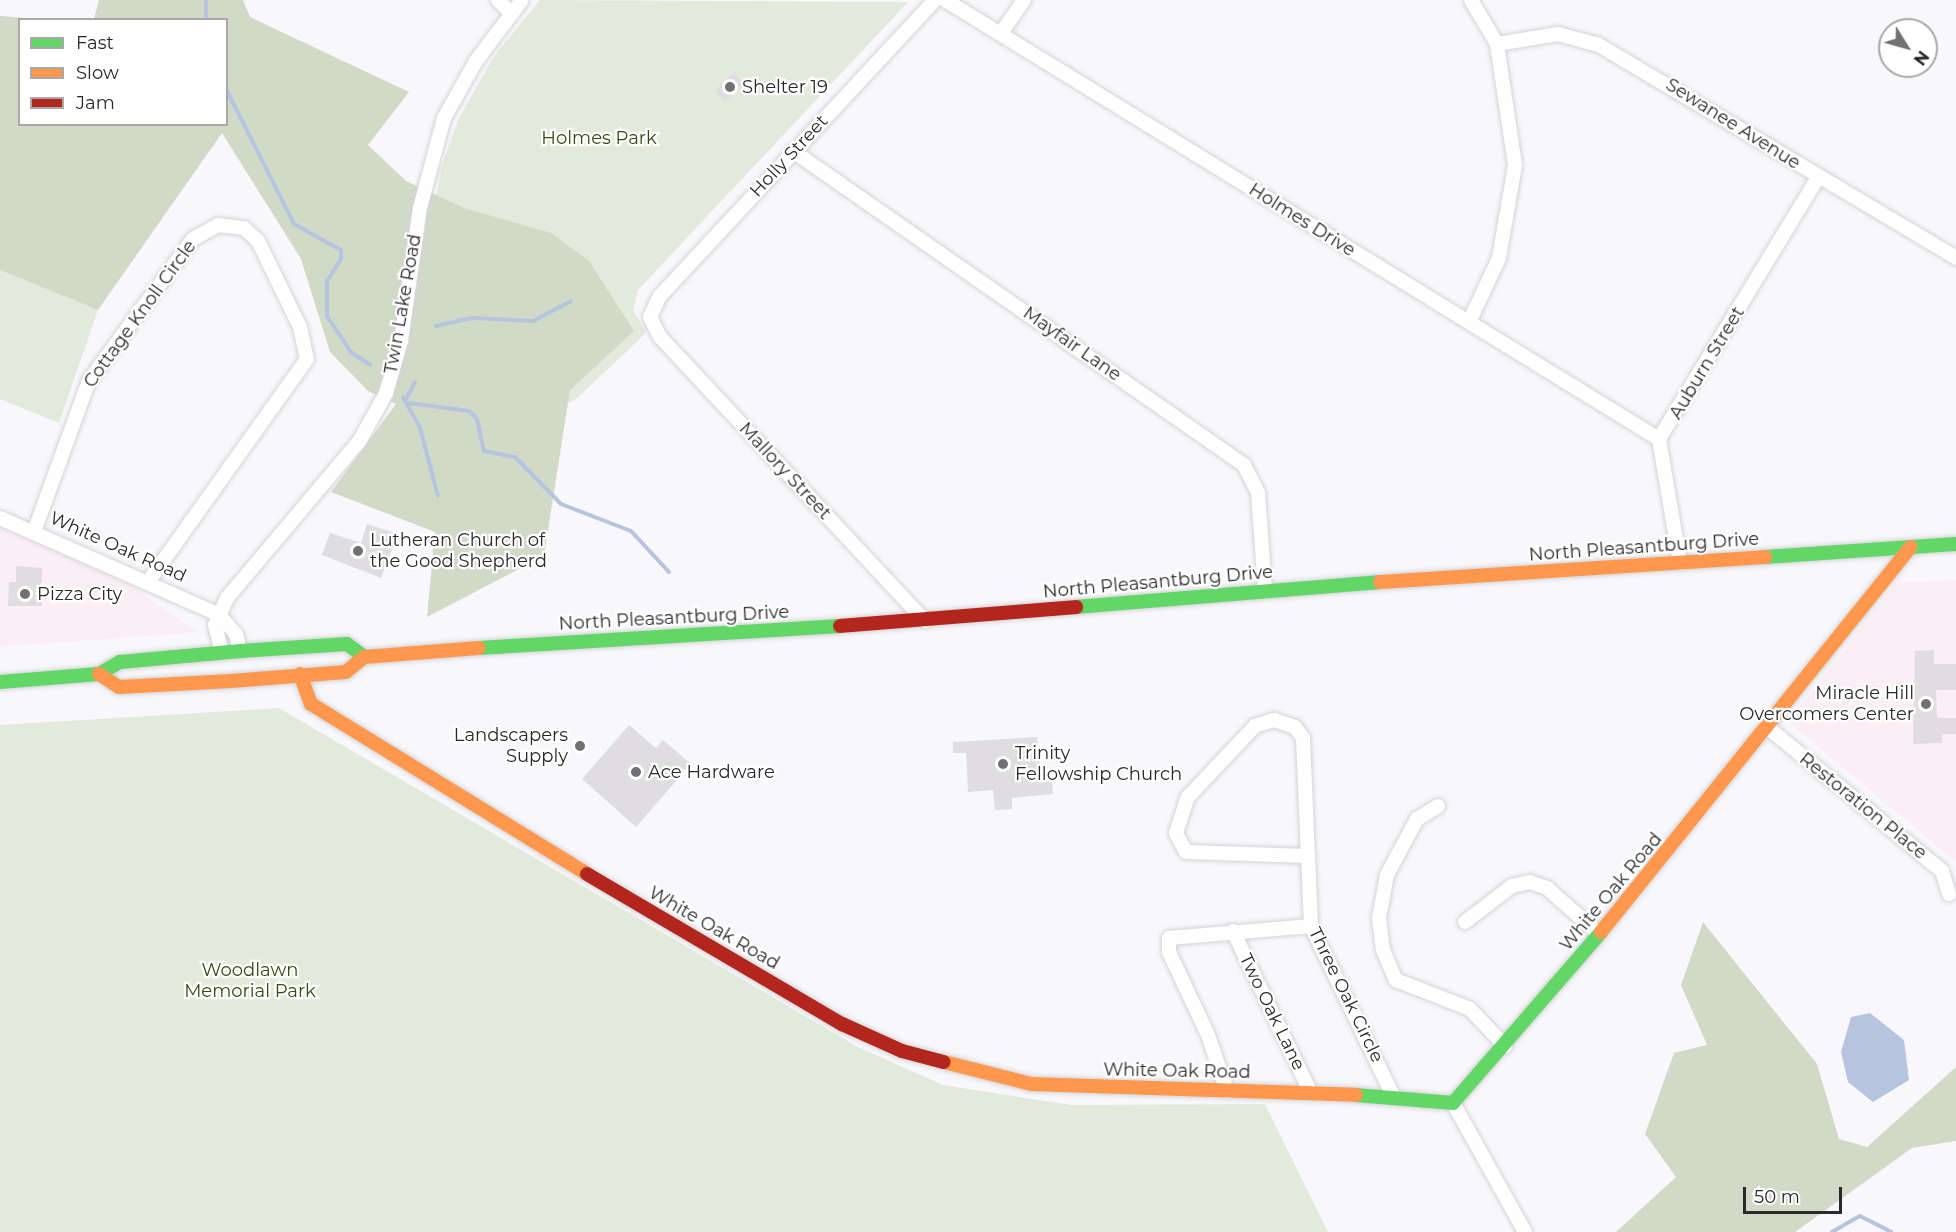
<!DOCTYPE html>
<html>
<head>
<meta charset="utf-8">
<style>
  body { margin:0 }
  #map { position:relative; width:1956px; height:1232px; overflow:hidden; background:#f8f8fc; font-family:Montserrat,sans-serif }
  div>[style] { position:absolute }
  .commercial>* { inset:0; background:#fbeef5 }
  .green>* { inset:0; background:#e2eadc }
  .forest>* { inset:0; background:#d0dac7 }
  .water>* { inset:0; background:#b6c4df }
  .stream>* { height:4px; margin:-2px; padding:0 2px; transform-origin:2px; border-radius:2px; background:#b6c4df }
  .building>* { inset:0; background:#dfdde0; transform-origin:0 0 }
  .roads { filter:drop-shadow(0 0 2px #d4d4d7) drop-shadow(0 0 2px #d4d4d7) }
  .street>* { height:14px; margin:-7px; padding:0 7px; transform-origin:7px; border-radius:7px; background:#fefeff }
  .fast>* { height:14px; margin:-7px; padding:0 7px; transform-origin:7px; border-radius:7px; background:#63d668 }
  .slow>* { height:14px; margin:-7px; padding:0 7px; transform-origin:7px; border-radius:7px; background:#ff974d }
  .jam>* { height:14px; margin:-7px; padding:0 7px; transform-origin:7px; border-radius:7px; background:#b3261e }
  .dots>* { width:16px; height:16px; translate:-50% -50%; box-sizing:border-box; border:3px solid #fff; border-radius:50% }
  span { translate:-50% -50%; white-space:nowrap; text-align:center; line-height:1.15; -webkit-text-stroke:4.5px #fff; paint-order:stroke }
  .poi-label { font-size:18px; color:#29282b }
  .left { translate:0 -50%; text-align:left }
  .right { translate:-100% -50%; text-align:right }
  .street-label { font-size:18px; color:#29282b }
  .park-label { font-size:18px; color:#344b12 }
  .legend { position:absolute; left:18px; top:18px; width:210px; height:108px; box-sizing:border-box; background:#fff; border:2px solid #a9a9aa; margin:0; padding:8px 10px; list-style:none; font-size:18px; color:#29282b }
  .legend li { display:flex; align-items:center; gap:12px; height:30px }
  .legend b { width:30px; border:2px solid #a9a9aa }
  .north { position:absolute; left:1878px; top:18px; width:60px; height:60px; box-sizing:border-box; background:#fff; border:2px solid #a9a9aa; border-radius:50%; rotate:127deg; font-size:16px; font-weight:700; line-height:24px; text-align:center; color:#29282b }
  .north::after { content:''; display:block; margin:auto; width:21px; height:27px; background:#717174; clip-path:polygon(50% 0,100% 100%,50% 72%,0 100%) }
  .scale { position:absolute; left:1743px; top:1187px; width:99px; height:27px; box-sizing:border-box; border:3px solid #29282b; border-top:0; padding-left:8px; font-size:18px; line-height:21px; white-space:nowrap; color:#29282b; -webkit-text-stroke:4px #fff; paint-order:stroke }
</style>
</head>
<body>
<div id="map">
  <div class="commercial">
    <i style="clip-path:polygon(0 528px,115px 574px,198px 632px,0 647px)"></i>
    <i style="clip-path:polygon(1956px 580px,1956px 862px,1788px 722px,1896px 583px)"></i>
  </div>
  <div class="green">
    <i style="clip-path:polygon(540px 0,908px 2px,638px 290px,633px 310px,646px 332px,642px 337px,576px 399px,512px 431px,429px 234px,442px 165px,458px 120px,494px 56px)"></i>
    <i style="clip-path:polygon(0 270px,98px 310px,59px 423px,0 399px)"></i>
    <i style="clip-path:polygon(279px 708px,856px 1046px,943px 1085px,1071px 1105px,1265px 1104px,1328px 1232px,0 1232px,0 725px)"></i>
  </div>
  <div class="forest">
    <i style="clip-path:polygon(99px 0,243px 0,250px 17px,409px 92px,368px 145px,406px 181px,464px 208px,551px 233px,589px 261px,634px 331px,570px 390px,544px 556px,427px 617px,435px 532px,331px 492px,396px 404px,368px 391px,330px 352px,301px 259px,222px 133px,98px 310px,0 270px,0 16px,40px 19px,20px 20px,20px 124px,226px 124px,226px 20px,94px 19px)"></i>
    <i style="clip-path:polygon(1703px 922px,1817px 1064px,1839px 1139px,1867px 1147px,1956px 1067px,1956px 1141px,1912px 1148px,1795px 1232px,1616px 1232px,1676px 1177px,1645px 1134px,1674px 1053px,1707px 1045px,1681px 985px)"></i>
  </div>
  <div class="water">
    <i style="clip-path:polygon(1870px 1013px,1904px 1040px,1909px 1080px,1873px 1102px,1848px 1082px,1841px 1052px,1851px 1017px)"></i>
  </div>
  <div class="stream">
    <i style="left:206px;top:20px;width:20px;rotate:-90deg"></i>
    <i style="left:226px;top:89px;width:151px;rotate:63.3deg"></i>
    <i style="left:294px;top:224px;width:54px;rotate:29deg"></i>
    <i style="left:341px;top:250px;width:9px;rotate:90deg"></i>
    <i style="left:341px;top:259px;width:26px;rotate:122deg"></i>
    <i style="left:327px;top:281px;width:35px;rotate:90deg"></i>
    <i style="left:327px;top:316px;width:43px;rotate:56.3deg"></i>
    <i style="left:351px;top:352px;width:23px;rotate:34deg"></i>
    <i style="left:436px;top:326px;width:37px;rotate:-13deg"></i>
    <i style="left:472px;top:318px;width:61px;rotate:2.8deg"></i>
    <i style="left:533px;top:321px;width:43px;rotate:-27.8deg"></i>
    <i style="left:403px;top:397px;width:35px;rotate:61deg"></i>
    <i style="left:420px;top:428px;width:70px;rotate:75.2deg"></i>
    <i style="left:406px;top:399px;width:19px;rotate:-62deg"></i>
    <i style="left:408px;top:403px;width:62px;rotate:7.5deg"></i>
    <i style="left:469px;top:411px;width:11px;rotate:45deg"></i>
    <i style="left:477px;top:419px;width:33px;rotate:78deg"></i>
    <i style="left:484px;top:451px;width:32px;rotate:11deg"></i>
    <i style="left:515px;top:457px;width:66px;rotate:45.6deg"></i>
    <i style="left:561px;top:504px;width:75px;rotate:21.1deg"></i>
    <i style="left:631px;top:531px;width:56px;rotate:47.2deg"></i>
    <i style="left:1832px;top:1232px;width:32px;rotate:-30deg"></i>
    <i style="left:1860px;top:1216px;width:35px;rotate:27deg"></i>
  </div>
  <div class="building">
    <i style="left:734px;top:73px;width:15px;height:26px;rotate:48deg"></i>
    <i style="clip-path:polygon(367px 524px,398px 534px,381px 578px,322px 555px,330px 533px,361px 543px)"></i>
    <i style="clip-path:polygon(16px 566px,42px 568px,42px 606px,8px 606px,9px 582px,16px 582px)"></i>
    <i style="clip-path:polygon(1934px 650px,1934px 664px,1956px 664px,1956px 690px,1936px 690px,1937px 718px,1956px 718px,1956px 734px,1942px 734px,1942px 743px,1913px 744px,1915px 651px)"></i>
    <i style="clip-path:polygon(629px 725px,656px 748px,663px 740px,691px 764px,636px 827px,582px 779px)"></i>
    <i style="clip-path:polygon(1037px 737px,1041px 776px,1052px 776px,1053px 794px,1012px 798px,1012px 809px,995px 810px,993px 790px,968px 792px,966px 753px,953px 753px,953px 742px)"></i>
  </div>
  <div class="roads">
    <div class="street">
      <i style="left:498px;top:0;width:17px;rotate:45deg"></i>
      <i style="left:945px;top:0;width:838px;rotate:31.59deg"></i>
      <i style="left:1001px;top:33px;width:40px;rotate:-55.1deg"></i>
      <i style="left:1497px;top:44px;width:62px;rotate:-9.3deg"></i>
      <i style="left:1558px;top:34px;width:42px;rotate:15deg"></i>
      <i style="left:1599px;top:45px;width:416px;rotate:30.8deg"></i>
      <i style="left:793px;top:151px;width:550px;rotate:34.85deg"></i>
      <i style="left:1244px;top:465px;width:31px;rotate:63deg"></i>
      <i style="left:1258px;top:493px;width:97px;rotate:85.9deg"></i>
      <i style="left:1470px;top:320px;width:68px;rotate:-64.9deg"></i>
      <i style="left:1499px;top:258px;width:94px;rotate:-80.2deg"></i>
      <i style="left:1515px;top:165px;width:122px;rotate:-98.5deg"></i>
      <i style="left:1497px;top:44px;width:51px;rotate:-120.6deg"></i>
      <i style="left:0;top:518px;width:238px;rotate:23.8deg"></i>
      <i style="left:218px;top:614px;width:27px;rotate:48deg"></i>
      <i style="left:236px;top:634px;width:17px;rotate:77deg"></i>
      <i style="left:35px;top:529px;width:158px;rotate:-70deg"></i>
      <i style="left:89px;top:381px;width:176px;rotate:-53.8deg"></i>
      <i style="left:193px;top:239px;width:29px;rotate:-29deg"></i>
      <i style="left:218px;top:225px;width:26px;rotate:7deg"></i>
      <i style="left:244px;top:228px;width:19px;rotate:43deg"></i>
      <i style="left:258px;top:241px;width:96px;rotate:64deg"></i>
      <i style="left:300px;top:327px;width:33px;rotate:78deg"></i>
      <i style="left:307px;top:359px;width:270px;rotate:125.5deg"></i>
      <i style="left:1680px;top:563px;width:126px;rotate:-99.6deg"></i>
      <i style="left:1659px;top:439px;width:306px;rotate:-58.7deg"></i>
      <i style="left:925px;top:621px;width:388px;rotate:-133deg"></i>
      <i style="left:660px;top:337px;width:22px;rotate:-117deg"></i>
      <i style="left:650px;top:317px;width:23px;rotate:-65deg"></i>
      <i style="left:660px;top:296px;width:404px;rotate:-47.1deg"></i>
      <i style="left:222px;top:653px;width:29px;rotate:-104deg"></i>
      <i style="left:215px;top:625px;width:30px;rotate:-66deg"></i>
      <i style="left:227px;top:598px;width:207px;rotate:-49.9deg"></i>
      <i style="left:360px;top:440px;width:54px;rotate:-61deg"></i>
      <i style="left:386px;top:393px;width:54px;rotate:-73.9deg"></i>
      <i style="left:401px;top:341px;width:134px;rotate:-81.9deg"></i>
      <i style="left:420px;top:208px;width:93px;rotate:-75.1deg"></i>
      <i style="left:444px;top:118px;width:65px;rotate:-60.7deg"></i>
      <i style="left:476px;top:61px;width:76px;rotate:-53deg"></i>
      <i style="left:1274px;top:720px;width:22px;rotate:18deg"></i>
      <i style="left:1295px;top:727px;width:14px;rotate:54deg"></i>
      <i style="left:1303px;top:738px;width:118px;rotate:87.6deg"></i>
      <i style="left:1308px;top:856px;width:122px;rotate:-178.1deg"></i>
      <i style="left:1186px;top:852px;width:21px;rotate:-118deg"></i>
      <i style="left:1176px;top:833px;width:38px;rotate:-72deg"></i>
      <i style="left:1188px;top:797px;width:98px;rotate:-46.7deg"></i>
      <i style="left:1255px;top:726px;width:20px;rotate:-18deg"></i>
      <i style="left:1766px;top:726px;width:228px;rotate:39.5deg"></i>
      <i style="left:1942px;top:871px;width:24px;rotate:73deg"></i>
      <i style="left:1438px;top:806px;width:25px;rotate:148deg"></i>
      <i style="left:1417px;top:819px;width:64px;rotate:118.2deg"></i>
      <i style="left:1387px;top:875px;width:44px;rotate:100.5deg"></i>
      <i style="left:1379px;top:918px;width:32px;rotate:83deg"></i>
      <i style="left:1383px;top:950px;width:33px;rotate:67deg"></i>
      <i style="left:1396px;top:980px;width:79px;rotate:21.4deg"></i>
      <i style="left:1470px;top:1009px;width:51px;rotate:46.6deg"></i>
      <i style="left:1308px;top:856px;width:70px;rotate:87.5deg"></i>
      <i style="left:1311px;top:926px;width:189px;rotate:64.2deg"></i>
      <i style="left:1465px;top:922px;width:59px;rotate:-37.5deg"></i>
      <i style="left:1512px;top:886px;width:18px;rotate:-13deg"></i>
      <i style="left:1530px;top:882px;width:18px;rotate:19deg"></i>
      <i style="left:1547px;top:888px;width:69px;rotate:41.5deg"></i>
      <i style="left:1233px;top:931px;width:180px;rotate:64.3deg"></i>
      <i style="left:1227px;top:1091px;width:59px;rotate:-108.7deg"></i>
      <i style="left:1208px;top:1035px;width:92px;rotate:-115.2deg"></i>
      <i style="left:1169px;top:952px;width:14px;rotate:-90deg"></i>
      <i style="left:1169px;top:938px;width:143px;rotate:-4.8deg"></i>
      <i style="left:1453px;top:1103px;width:148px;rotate:60.8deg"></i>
    </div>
    <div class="fast">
      <i style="left:1765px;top:557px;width:191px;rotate:-3.9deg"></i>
      <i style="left:1076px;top:607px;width:305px;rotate:-4.7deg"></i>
      <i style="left:479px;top:648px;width:362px;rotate:-3.5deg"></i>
      <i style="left:0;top:682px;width:99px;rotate:-4.6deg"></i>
      <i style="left:99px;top:674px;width:24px;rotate:-30deg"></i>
      <i style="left:120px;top:662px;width:121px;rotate:-5.2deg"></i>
      <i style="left:240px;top:651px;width:107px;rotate:-3.7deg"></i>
      <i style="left:347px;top:644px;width:21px;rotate:37deg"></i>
      <i style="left:1356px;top:1095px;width:97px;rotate:4.7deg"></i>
      <i style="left:1453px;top:1103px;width:226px;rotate:-49.1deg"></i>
    </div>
    <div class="slow">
      <i style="left:1380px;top:582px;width:386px;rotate:-3.7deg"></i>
      <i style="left:99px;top:674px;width:24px;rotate:33deg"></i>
      <i style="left:119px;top:687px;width:112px;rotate:-3.1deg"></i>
      <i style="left:231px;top:681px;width:115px;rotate:-4.5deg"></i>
      <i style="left:346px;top:672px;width:23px;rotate:-40deg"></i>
      <i style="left:364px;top:657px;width:115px;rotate:-4.5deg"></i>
      <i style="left:300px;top:674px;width:32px;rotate:70deg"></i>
      <i style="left:311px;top:704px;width:324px;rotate:31.6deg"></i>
      <i style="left:1601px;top:932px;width:494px;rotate:-51.2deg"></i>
      <i style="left:944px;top:1062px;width:90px;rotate:14.2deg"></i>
      <i style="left:1031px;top:1084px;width:325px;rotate:1.9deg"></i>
    </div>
    <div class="jam">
      <i style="left:840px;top:626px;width:237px;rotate:-4.6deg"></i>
      <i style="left:587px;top:874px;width:296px;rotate:30.5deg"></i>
      <i style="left:842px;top:1024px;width:66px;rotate:24.2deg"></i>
      <i style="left:902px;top:1051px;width:43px;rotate:14.7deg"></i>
    </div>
  </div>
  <div class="dots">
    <i style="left:730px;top:87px;background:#717174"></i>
    <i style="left:358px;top:551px;background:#717174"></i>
    <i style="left:25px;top:594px;background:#717174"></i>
    <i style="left:1926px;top:704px;background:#717174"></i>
    <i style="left:580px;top:746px;background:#717174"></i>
    <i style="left:1003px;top:764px;background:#717174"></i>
    <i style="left:636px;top:772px;background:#717174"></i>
  </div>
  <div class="poi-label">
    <span class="left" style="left:742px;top:87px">Shelter 19</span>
    <span class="left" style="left:370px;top:551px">Lutheran Church of<br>the Good Shepherd</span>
    <span class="left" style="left:37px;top:594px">Pizza City</span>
    <span class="right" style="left:1914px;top:704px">Miracle Hill<br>Overcomers Center</span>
    <span class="right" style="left:568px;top:746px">Landscapers<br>Supply</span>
    <span class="left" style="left:1015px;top:764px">Trinity<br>Fellowship Church</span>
    <span class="left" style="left:648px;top:772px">Ace Hardware</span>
  </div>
  <div class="street-label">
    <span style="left:1733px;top:124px;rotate:32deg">Sewanee Avenue</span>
    <span style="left:789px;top:156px;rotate:-47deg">Holly Street</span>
    <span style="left:1302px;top:220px;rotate:32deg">Holmes Drive</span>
    <span style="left:403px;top:304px;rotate:-80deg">Twin Lake Road</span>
    <span style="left:140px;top:314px;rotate:-54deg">Cottage Knoll Circle</span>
    <span style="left:1072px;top:344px;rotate:35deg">Mayfair Lane</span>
    <span style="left:1707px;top:363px;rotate:-59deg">Auburn Street</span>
    <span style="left:785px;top:471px;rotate:47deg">Mallory Street</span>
    <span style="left:118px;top:547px;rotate:24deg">White Oak Road</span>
    <span style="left:1644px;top:547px;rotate:-4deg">North Pleasantburg Drive</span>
    <span style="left:1158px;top:582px;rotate:-5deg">North Pleasantburg Drive</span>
    <span style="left:674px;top:618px;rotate:-3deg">North Pleasantburg Drive</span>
    <span style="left:1863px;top:806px;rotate:39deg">Restoration Place</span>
    <span style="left:1611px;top:892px;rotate:-50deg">White Oak Road</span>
    <span style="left:714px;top:928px;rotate:30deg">White Oak Road</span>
    <span style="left:1346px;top:995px;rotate:64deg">Three Oak Circle</span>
    <span style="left:1272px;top:1012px;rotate:64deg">Two Oak Lane</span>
    <span style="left:1177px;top:1071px;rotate:1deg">White Oak Road</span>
  </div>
  <div class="park-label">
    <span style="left:599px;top:138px">Holmes Park</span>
    <span style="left:250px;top:981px">Woodlawn<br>Memorial Park</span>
  </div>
  <ul class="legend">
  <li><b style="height:8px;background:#63d668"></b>Fast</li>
  <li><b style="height:8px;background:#ff974d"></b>Slow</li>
  <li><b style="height:8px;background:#b3261e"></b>Jam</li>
  </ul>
  <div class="north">N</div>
  <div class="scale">50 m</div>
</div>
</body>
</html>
